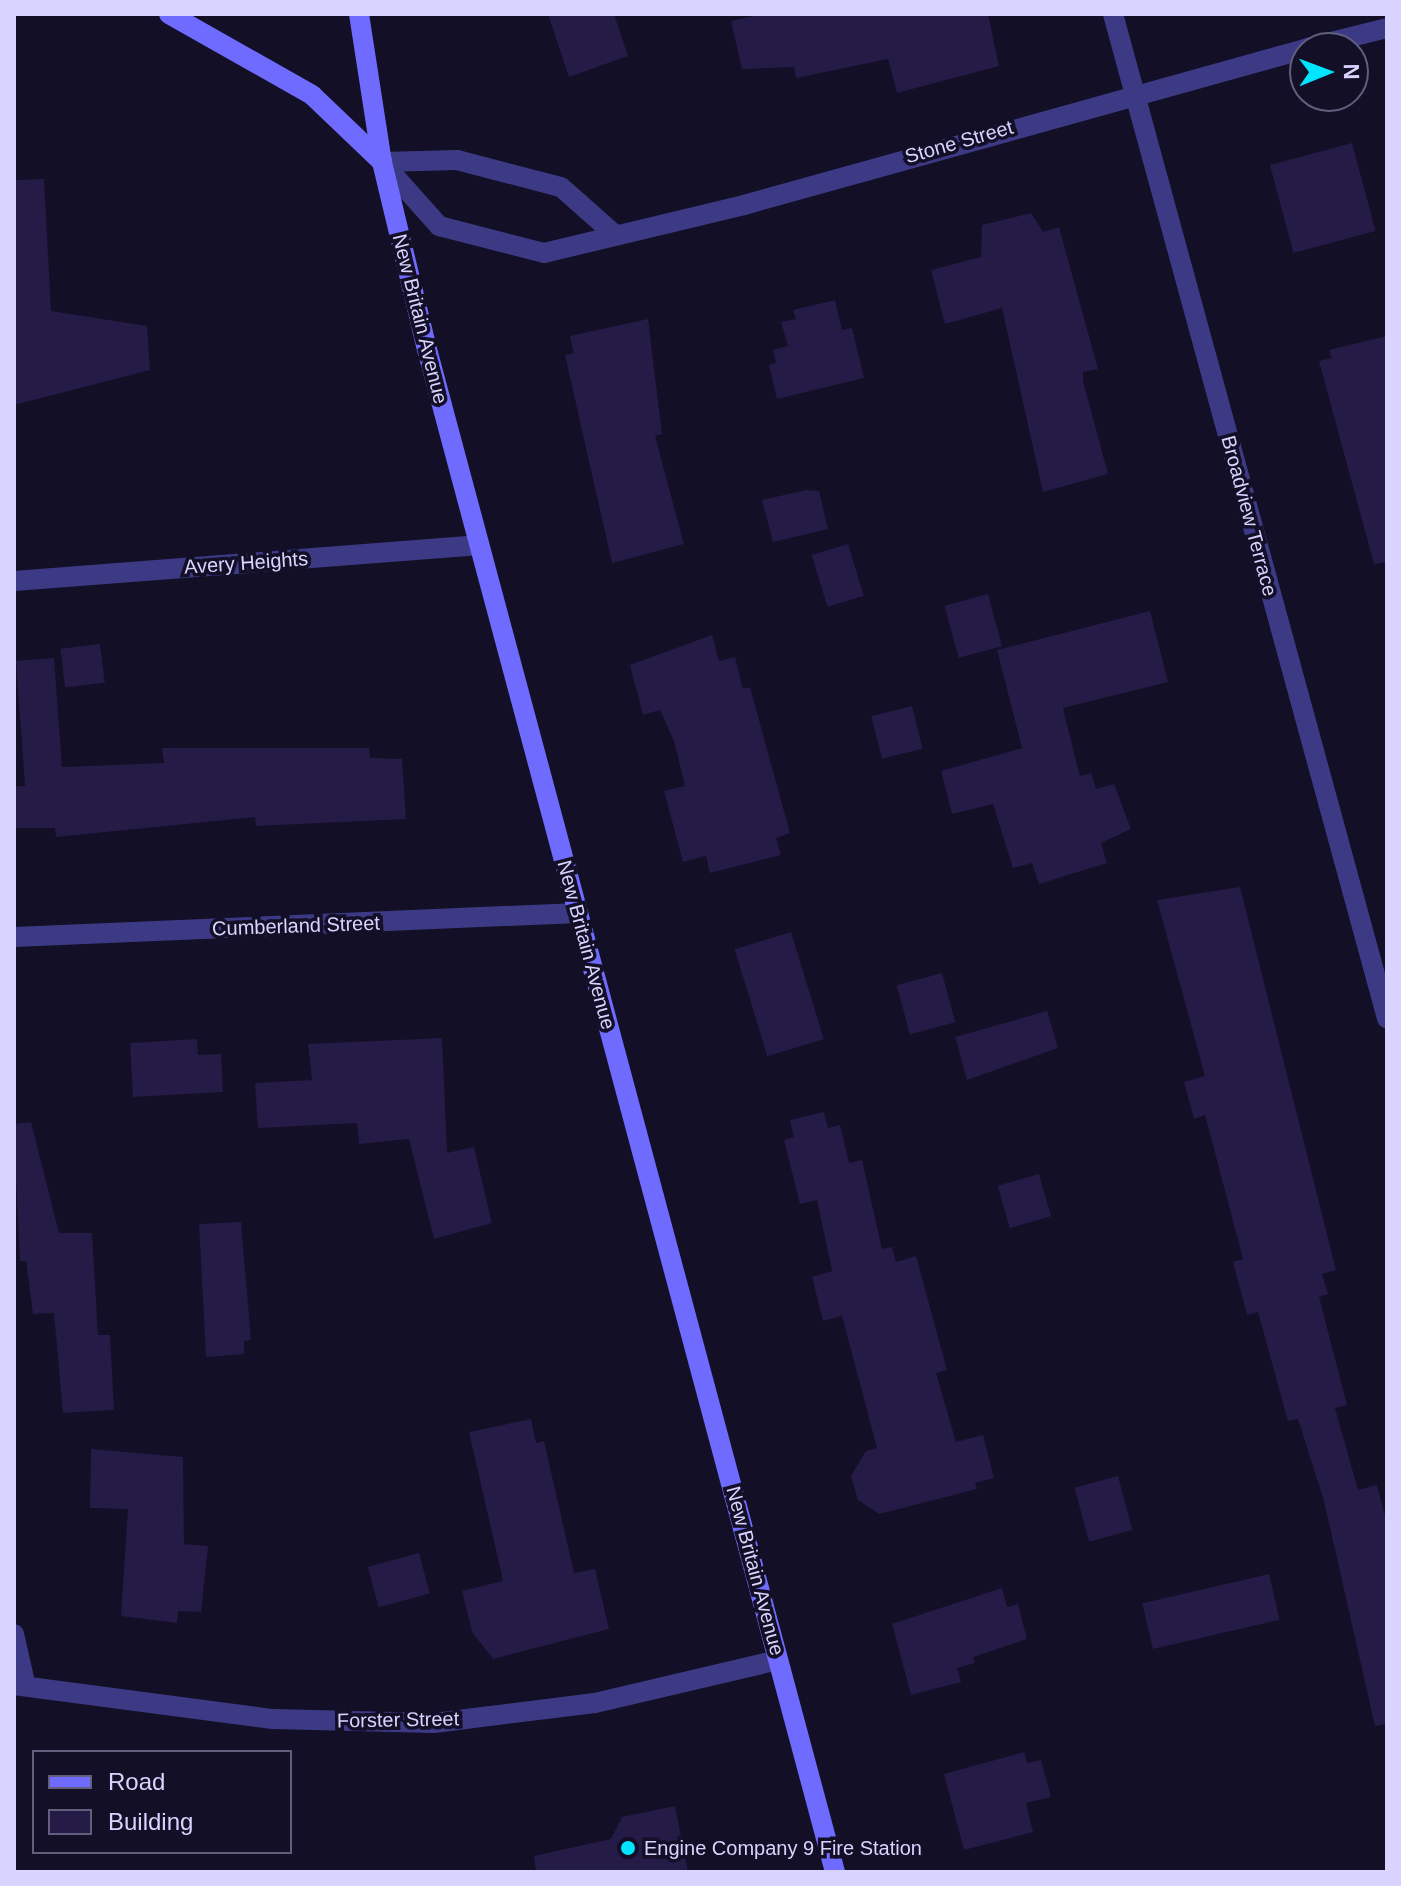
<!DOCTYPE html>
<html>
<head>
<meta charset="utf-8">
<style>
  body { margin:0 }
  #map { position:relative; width:1401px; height:1886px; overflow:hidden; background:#130f26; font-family:Helvetica,sans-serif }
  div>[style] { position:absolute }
  .building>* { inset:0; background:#241b47; transform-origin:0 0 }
  .street>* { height:20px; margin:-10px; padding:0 10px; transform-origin:10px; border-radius:10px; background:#3d3a85 }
  .secondary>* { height:20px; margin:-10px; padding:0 10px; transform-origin:10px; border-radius:10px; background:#6f6bff }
  .dots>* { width:22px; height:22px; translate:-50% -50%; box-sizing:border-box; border:4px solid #130f26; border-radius:50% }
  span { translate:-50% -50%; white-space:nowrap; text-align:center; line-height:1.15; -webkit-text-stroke:7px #130f26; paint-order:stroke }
  .street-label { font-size:20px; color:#d9d4ff }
  .poi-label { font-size:20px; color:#d9d4ff }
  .left { translate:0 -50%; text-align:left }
  .frame { position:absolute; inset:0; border:16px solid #d9d4ff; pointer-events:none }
  .legend { position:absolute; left:32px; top:1750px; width:260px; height:104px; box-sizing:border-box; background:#130f26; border:2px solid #625e7d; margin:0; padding:10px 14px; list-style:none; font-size:24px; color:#d9d4ff }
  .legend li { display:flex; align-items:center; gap:16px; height:40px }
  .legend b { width:40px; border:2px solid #625e7d }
  .north { position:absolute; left:1289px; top:32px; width:80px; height:80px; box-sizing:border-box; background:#130f26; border:2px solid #625e7d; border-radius:50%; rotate:89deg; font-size:22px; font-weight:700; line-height:32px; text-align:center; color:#d9d4ff }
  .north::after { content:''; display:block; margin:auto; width:28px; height:36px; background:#00e5ff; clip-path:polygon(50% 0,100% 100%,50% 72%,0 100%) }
</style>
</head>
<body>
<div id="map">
  <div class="building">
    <i style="clip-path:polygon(548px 14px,614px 14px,628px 56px,569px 77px)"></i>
    <i style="clip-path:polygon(764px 14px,988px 14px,999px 66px,897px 93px,888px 59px,796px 78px,794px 67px,742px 69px,731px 21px)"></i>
    <i style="left:1352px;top:143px;width:91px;height:85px;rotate:75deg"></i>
    <i style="clip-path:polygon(44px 179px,51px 311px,147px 326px,150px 370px,14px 405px,14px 180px)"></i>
    <i style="clip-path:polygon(1031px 213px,1043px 232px,1059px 227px,1098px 369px,1083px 372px,1083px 381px,1108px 474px,1043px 492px,1002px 308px,945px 324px,931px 270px,981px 257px,982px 225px)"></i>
    <i style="clip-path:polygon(835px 300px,842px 330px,852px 328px,864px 378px,777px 399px,769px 365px,776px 363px,773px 350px,788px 346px,781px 322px,796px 319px,793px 310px)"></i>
    <i style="clip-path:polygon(648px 319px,662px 434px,655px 436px,684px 544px,612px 563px,565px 355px,574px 353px,570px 336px)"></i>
    <i style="clip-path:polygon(1387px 336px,1387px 562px,1374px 564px,1319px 361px,1332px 358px,1329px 350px)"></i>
    <i style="clip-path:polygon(806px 490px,819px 491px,828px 529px,773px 542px,762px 500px)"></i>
    <i style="left:848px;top:544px;width:54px;height:38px;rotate:73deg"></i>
    <i style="left:988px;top:594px;width:54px;height:45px;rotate:75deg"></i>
    <i style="clip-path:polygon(1150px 611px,1168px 682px,1063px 708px,1080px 776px,1091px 773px,1096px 789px,1114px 784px,1131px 829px,1101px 843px,1107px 863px,1039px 884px,1032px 863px,1013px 868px,993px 804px,952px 814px,941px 771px,1022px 748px,997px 650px)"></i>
    <i style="clip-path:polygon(712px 635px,719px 661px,735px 657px,743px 689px,750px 687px,790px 833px,776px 838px,781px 855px,710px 873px,706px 856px,683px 862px,664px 791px,685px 786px,674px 741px,660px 710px,643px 715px,630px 665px)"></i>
    <i style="left:100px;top:644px;width:39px;height:40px;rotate:83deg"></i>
    <i style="clip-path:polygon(54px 658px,62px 767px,164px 763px,162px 748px,369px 748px,370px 758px,402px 759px,406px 819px,256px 826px,255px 817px,56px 837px,55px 828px,14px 828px,14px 786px,25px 786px,16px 661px)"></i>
    <i style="left:912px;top:706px;width:44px;height:42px;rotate:76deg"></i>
    <i style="clip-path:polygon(1240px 887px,1336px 1270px,1322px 1274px,1328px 1294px,1319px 1297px,1347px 1405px,1335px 1408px,1358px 1490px,1377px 1485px,1387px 1523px,1387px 1724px,1375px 1726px,1324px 1501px,1298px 1419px,1288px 1421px,1258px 1312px,1247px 1315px,1233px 1262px,1243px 1259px,1205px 1115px,1194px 1119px,1184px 1082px,1205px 1076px,1157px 900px)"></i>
    <i style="left:791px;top:932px;width:112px;height:59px;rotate:73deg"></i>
    <i style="left:942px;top:973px;width:51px;height:47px;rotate:75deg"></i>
    <i style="clip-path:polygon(1047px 1011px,1058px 1048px,967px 1080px,955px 1037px)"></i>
    <i style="clip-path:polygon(442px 1038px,447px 1153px,474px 1147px,492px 1223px,434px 1239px,409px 1139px,359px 1144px,357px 1123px,258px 1128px,255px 1083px,312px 1080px,308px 1044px)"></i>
    <i style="clip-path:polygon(197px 1039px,198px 1055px,221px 1054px,223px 1092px,133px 1097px,130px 1043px)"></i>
    <i style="clip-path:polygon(824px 1112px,828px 1128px,840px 1125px,849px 1163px,862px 1160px,882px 1249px,892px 1247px,896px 1262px,916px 1256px,947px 1370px,936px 1373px,956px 1442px,983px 1435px,994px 1478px,975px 1483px,977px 1489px,879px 1514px,858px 1500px,851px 1476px,866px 1451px,877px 1448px,842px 1316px,823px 1321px,812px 1277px,832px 1271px,817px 1200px,800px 1204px,784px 1140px,794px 1137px,790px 1120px)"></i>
    <i style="clip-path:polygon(31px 1122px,59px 1233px,92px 1233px,98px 1335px,110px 1335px,114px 1410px,63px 1413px,54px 1313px,33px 1314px,26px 1261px,20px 1261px,14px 1140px,14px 1124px)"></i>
    <i style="left:1039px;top:1174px;width:44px;height:43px;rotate:74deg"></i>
    <i style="clip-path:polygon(241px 1222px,251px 1340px,244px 1341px,244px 1354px,206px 1357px,199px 1224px)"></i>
    <i style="clip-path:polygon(531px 1419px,536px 1443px,544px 1441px,574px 1573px,595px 1569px,609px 1629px,493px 1659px,472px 1632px,462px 1591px,503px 1581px,469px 1432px)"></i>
    <i style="clip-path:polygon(91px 1449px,183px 1457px,184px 1544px,208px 1546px,201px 1612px,178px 1611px,177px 1623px,121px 1616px,128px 1509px,90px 1508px)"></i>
    <i style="left:1118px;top:1476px;width:56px;height:45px;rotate:75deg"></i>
    <i style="left:419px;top:1553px;width:42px;height:53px;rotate:75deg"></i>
    <i style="left:1269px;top:1574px;width:47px;height:130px;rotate:77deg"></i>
    <i style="clip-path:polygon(1002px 1588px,1007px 1607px,1018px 1604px,1027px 1639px,973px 1657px,975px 1663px,957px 1668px,961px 1682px,911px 1695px,892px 1624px)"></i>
    <i style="clip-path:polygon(1024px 1752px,1027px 1763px,1041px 1760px,1051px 1797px,1026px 1803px,1033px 1832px,964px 1850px,944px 1774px)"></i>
    <i style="clip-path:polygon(675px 1806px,688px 1872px,536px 1872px,534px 1856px,611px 1839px,622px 1817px)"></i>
  </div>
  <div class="street">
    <i style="left:1113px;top:14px;width:1041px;rotate:74.74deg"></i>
    <i style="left:1307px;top:48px;width:82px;rotate:-14deg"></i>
    <i style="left:382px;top:162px;width:86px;rotate:48.3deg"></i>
    <i style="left:439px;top:226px;width:108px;rotate:14.4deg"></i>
    <i style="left:544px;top:253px;width:206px;rotate:-13.5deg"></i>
    <i style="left:744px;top:205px;width:582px;rotate:-15.54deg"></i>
    <i style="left:382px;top:162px;width:75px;rotate:-1.5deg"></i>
    <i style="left:457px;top:160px;width:107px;rotate:14.6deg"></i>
    <i style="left:561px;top:187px;width:69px;rotate:41.5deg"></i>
    <i style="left:14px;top:581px;width:465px;rotate:-4.4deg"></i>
    <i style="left:14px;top:937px;width:565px;rotate:-2.44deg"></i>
    <i style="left:14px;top:1634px;width:50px;rotate:77.3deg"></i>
    <i style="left:14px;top:1685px;width:261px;rotate:7.5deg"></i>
    <i style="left:273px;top:1719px;width:161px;rotate:1.4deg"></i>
    <i style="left:434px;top:1723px;width:162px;rotate:-7.1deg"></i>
    <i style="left:595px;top:1703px;width:188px;rotate:-13.2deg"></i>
  </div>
  <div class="secondary">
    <i style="left:169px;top:14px;width:164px;rotate:29.5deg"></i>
    <i style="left:312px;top:95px;width:97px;rotate:43.7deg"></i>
    <i style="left:359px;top:14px;width:150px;rotate:81.2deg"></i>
    <i style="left:382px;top:162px;width:196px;rotate:76.5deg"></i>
    <i style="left:428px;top:353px;width:1573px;rotate:75deg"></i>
  </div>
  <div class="dots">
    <i style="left:628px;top:1848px;background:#00e5ff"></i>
  </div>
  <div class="street-label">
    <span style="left:959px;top:142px;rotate:-16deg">Stone Street</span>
    <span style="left:420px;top:319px;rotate:76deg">New Britain Avenue</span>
    <span style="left:1249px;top:516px;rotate:75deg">Broadview Terrace</span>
    <span style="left:246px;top:563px;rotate:-4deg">Avery Heights</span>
    <span style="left:296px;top:926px;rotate:-2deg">Cumberland Street</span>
    <span style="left:586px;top:945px;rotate:75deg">New Britain Avenue</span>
    <span style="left:755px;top:1571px;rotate:75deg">New Britain Avenue</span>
    <span style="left:398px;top:1720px;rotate:-1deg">Forster Street</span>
  </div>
  <div class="poi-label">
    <span class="left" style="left:644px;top:1848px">Engine Company 9 Fire Station</span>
  </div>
  <div class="frame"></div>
  <ul class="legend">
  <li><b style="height:10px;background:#6f6bff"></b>Road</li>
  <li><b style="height:22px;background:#241b47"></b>Building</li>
  </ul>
  <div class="north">N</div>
</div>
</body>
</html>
